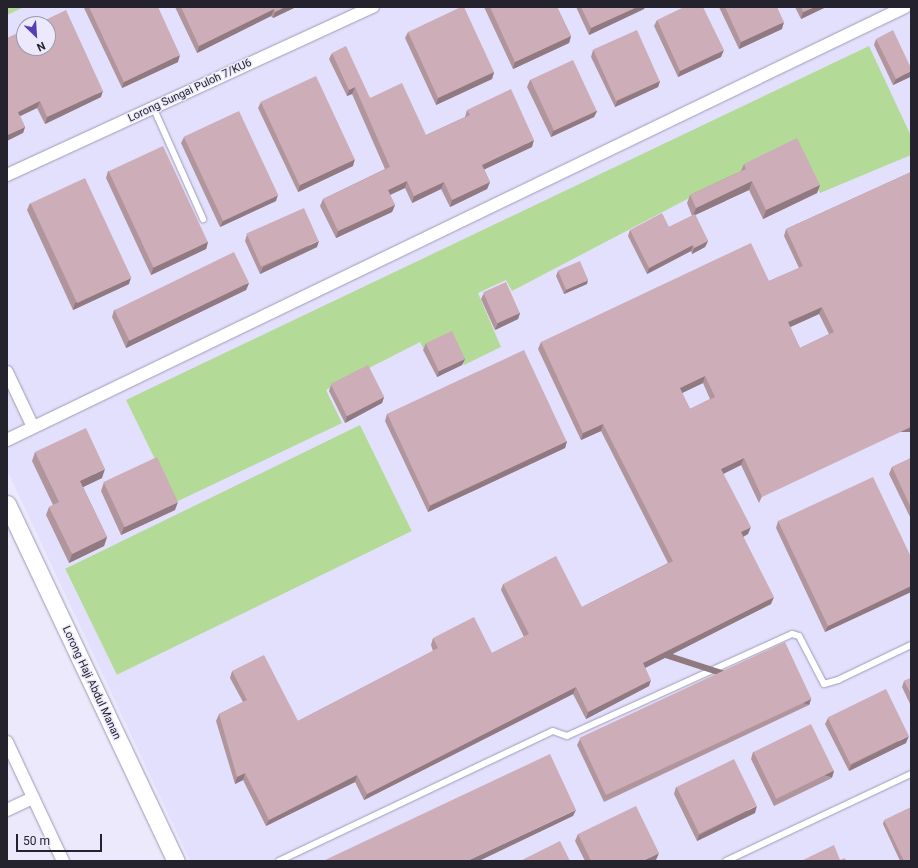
<!DOCTYPE html>
<html>
<head>
<meta charset="utf-8">
<style>
  body { margin:0 }
  #map { position:relative; width:918px; height:868px; overflow:hidden; background:#ebe9fb; font-family:Roboto,sans-serif }
  div>[style] { position:absolute }
  .built>* { inset:0; background:#e3e0fd }
  .green>* { inset:0; background:#b3da96; transform-origin:0 0 }
  .roads { filter:drop-shadow(0 0 1px #9d9ab5) drop-shadow(0 0 1px #9d9ab5) }
  .lane>* { height:6px; margin:-3px; padding:0 3px; transform-origin:3px; border-radius:3px; background:#fff }
  .street>* { height:12px; margin:-6px; padding:0 6px; transform-origin:6px; border-radius:6px; background:#fff }
  .secondary>* { height:17px; margin:-8.5px; padding:0 8.5px; transform-origin:8.5px; border-radius:8.5px; background:#fff }
  .wall>* { inset:0; background:#b0959d }
  .shaded-wall>* { inset:0; background:#907980; transform-origin:0 0 }
  .building>* { inset:0; background:#cdadb7; transform-origin:0 0 }
  span { translate:-50% -50%; white-space:nowrap; text-align:center; line-height:1.15; -webkit-text-stroke:3px #ebe9fb; paint-order:stroke }
  .street-label { font-size:11px; color:#24232d }
  .frame { position:absolute; inset:0; border:8px solid #24232d; pointer-events:none }
  .north { position:absolute; left:16px; top:16px; width:40px; height:40px; box-sizing:border-box; background:#ebe9fb; border:1px solid #9b9aa9; border-radius:50%; rotate:155deg; font-size:11px; font-weight:700; line-height:16px; text-align:center; color:#24232d }
  .north::after { content:''; display:block; margin:auto; width:14px; height:18px; background:#573db5; clip-path:polygon(50% 0,100% 100%,50% 72%,0 100%) }
  .scale { position:absolute; left:16px; top:834px; width:86px; height:18px; box-sizing:border-box; border:2px solid #24232d; border-top:0; padding-left:5px; font-size:12px; line-height:14px; white-space:nowrap; color:#24232d; -webkit-text-stroke:3px #ebe9fb; paint-order:stroke }
</style>
</head>
<body>
<div id="map">
  <div class="built">
    <i style="clip-path:polygon(evenodd,7px 7px,911px 7px,911px 861px,190px 861px,7px 470px,7px 7px,24px 24px,48px 24px,48px 48px,24px 48px,24px 24px)"></i>
  </div>
  <div class="green">
    <i style="clip-path:polygon(7px 7px,24px 7px,7px 15px)"></i>
    <i style="clip-path:polygon(869px 46px,911px 136px,911px 155px,820px 193px,794px 143px,512px 291px,506px 280px,478px 293px,501px 347px,464px 365px,449px 336px,423px 348px,420px 342px,326px 390px,342px 423px,176px 502px,126px 400px)"></i>
    <i style="left:360px;top:425px;width:118px;height:328px;rotate:64deg"></i>
  </div>
  <div class="roads">
    <div class="lane">
      <i style="left:153px;top:107px;width:123px;rotate:65.9deg"></i>
      <i style="left:279px;top:861px;width:303px;rotate:-25.4deg"></i>
      <i style="left:553px;top:731px;width:15px;rotate:20deg"></i>
      <i style="left:567px;top:736px;width:247px;rotate:-24.4deg"></i>
      <i style="left:792px;top:634px;width:7px;rotate:16deg"></i>
      <i style="left:799px;top:636px;width:54px;rotate:62.5deg"></i>
      <i style="left:824px;top:684px;width:15px;rotate:-16deg"></i>
      <i style="left:838px;top:680px;width:81px;rotate:-25.6deg"></i>
      <i style="left:726px;top:861px;width:204px;rotate:-25.2deg"></i>
    </div>
    <div class="street">
      <i style="left:7px;top:175px;width:403px;rotate:-24.7deg"></i>
      <i style="left:7px;top:372px;width:61px;rotate:64.7deg"></i>
      <i style="left:7px;top:440px;width:997px;rotate:-25.74deg"></i>
      <i style="left:7px;top:742px;width:132px;rotate:64.8deg"></i>
      <i style="left:7px;top:810px;width:29px;rotate:-25deg"></i>
    </div>
    <div class="secondary">
      <i style="left:7px;top:504px;width:395px;rotate:64.7deg"></i>
    </div>
  </div>
  <div class="wall">
    <i style="clip-path:polygon(84px 7px,158px 7px,178px 62px,122px 88px,84px 8px)"></i>
    <i style="clip-path:polygon(175px 7px,296px 7px,273px 18px,271px 16px,197px 53px)"></i>
    <i style="clip-path:polygon(484px 7px,557px 7px,571px 36px,569px 43px,513px 69px)"></i>
    <i style="clip-path:polygon(576px 7px,645px 7px,644px 9px,589px 35px)"></i>
    <i style="clip-path:polygon(719px 7px,777px 7px,782px 29px,739px 49px)"></i>
    <i style="clip-path:polygon(795px 7px,826px 7px,801px 19px)"></i>
    <i style="clip-path:polygon(657px 20px,721px 57px,678px 77px,654px 26px)"></i>
    <i style="clip-path:polygon(408px 32px,494px 72px,492px 79px,436px 105px,405px 38px)"></i>
    <i style="clip-path:polygon(7px 38px,101px 97px,45px 124px,37px 108px,20px 116px,25px 127px,23px 133px)"></i>
    <i style="clip-path:polygon(876px 39px,910px 77px,893px 85px,874px 45px)"></i>
    <i style="clip-path:polygon(593px 50px,660px 81px,658px 87px,615px 107px,591px 57px)"></i>
    <i style="clip-path:polygon(332px 53px,370px 98px,426px 135px,465px 117px,467px 110px,532px 147px,484px 169px,490px 182px,487px 189px,450px 207px,441px 189px,412px 203px,405px 188px,390px 195px,395px 205px,392px 212px,336px 238px,320px 206px,323px 199px,385px 169px,352px 94px,347px 96px,329px 59px)"></i>
    <i style="clip-path:polygon(530px 80px,597px 111px,594px 117px,551px 137px,527px 87px)"></i>
    <i style="clip-path:polygon(261px 102px,353px 166px,298px 192px,258px 108px)"></i>
    <i style="clip-path:polygon(184px 137px,276px 201px,220px 227px,181px 143px)"></i>
    <i style="clip-path:polygon(744px 164px,820px 185px,817px 193px,763px 219px,749px 190px,695px 215px,708px 241px,705px 247px,692px 254px,691px 251px,647px 274px,628px 236px,630px 230px,669px 227px,692px 216px,687px 203px,690px 195px,741px 171px)"></i>
    <i style="clip-path:polygon(108px 171px,208px 242px,206px 249px,151px 275px,106px 178px)"></i>
    <i style="clip-path:polygon(evenodd,911px 172px,759px 503px,741px 465px,723px 474px,748px 534px,743px 537px,771px 604px,645px 668px,649px 686px,586px 719px,573px 694px,364px 800px,355px 782px,266px 826px,243px 780px,235px 784px,216px 721px,219px 714px,243px 702px,230px 678px,232px 671px,298px 721px,433px 651px,431px 645px,433px 638px,492px 653px,524px 637px,501px 590px,503px 584px,582px 607px,668px 563px,601px 431px,581px 440px,538px 349px,541px 342px,769px 281px,799px 268px,784px 236px,786px 229px,911px 172px,819px 314px,829px 334px,800px 348px,790px 327px,819px 314px,911px 172px,703px 383px,710px 399px,690px 409px,682px 393px,703px 383px)"></i>
    <i style="clip-path:polygon(30px 203px,129px 284px,73px 310px,27px 210px)"></i>
    <i style="clip-path:polygon(247px 234px,317px 247px,260px 274px,245px 241px)"></i>
    <i style="clip-path:polygon(558px 271px,587px 284px,564px 294px,556px 276px)"></i>
    <i style="clip-path:polygon(249px 283px,246px 290px,126px 348px,112px 317px,114px 310px)"></i>
    <i style="clip-path:polygon(484px 293px,520px 313px,518px 319px,495px 330px,481px 299px)"></i>
    <i style="clip-path:polygon(426px 343px,465px 359px,462px 365px,437px 377px,423px 350px)"></i>
    <i style="clip-path:polygon(331px 385px,384px 397px,382px 403px,345px 423px,329px 391px)"></i>
    <i style="clip-path:polygon(387px 414px,567px 441px,565px 448px,428px 512px,385px 421px)"></i>
    <i style="clip-path:polygon(35px 452px,102px 478px,83px 487px,107px 537px,104px 546px,69px 563px,46px 515px,49px 507px,53px 505px,32px 461px)"></i>
    <i style="clip-path:polygon(911px 458px,911px 519px,889px 474px,892px 467px)"></i>
    <i style="clip-path:polygon(104px 482px,175px 510px,121px 535px,101px 491px)"></i>
    <i style="clip-path:polygon(778px 521px,911px 557px,911px 592px,825px 632px,776px 528px)"></i>
    <i style="clip-path:polygon(911px 678px,911px 706px,902px 687px,904px 681px)"></i>
    <i style="clip-path:polygon(811px 699px,809px 705px,604px 802px,577px 745px,580px 739px)"></i>
    <i style="clip-path:polygon(828px 718px,906px 743px,849px 771px,825px 724px)"></i>
    <i style="clip-path:polygon(753px 752px,832px 778px,774px 806px,751px 759px)"></i>
    <i style="clip-path:polygon(676px 787px,755px 813px,697px 841px,674px 794px)"></i>
    <i style="clip-path:polygon(884px 820px,911px 861px,900px 861px,883px 824px)"></i>
    <i style="clip-path:polygon(578px 834px,656px 860px,654px 861px,585px 861px,575px 841px)"></i>
  </div>
  <div class="shaded-wall">
    <i style="clip-path:polygon(285px 7px,296px 7px,273px 18px,275px 12px)"></i>
    <i style="clip-path:polygon(637px 7px,645px 7px,644px 9px,589px 35px,591px 28px)"></i>
    <i style="clip-path:polygon(815px 7px,826px 7px,801px 19px,803px 12px)"></i>
    <i style="clip-path:polygon(274px 9px,271px 16px,197px 53px,199px 46px)"></i>
    <i style="clip-path:polygon(784px 22px,782px 29px,739px 49px,741px 42px)"></i>
    <i style="clip-path:polygon(571px 36px,569px 43px,513px 69px,515px 62px)"></i>
    <i style="clip-path:polygon(724px 50px,721px 57px,678px 77px,680px 71px)"></i>
    <i style="clip-path:polygon(180px 55px,178px 62px,122px 88px,124px 82px)"></i>
    <i style="clip-path:polygon(911px 71px,911px 74px,910px 77px,893px 85px,896px 79px)"></i>
    <i style="clip-path:polygon(494px 72px,492px 79px,436px 105px,438px 98px)"></i>
    <i style="clip-path:polygon(660px 81px,658px 87px,615px 107px,617px 101px)"></i>
    <i style="clip-path:polygon(355px 87px,352px 94px,347px 96px,349px 90px)"></i>
    <i style="clip-path:polygon(103px 91px,101px 97px,45px 124px,47px 117px)"></i>
    <i style="clip-path:polygon(40px 101px,37px 108px,16px 118px,18px 112px)"></i>
    <i style="clip-path:polygon(597px 111px,594px 117px,551px 137px,553px 131px)"></i>
    <i style="clip-path:polygon(25px 127px,23px 133px,7px 141px,7px 135px)"></i>
    <i style="clip-path:polygon(534px 140px,532px 147px,479px 172px,482px 165px)"></i>
    <i style="clip-path:polygon(355px 159px,353px 166px,298px 192px,300px 185px)"></i>
    <i style="clip-path:polygon(407px 181px,405px 188px,385px 197px,388px 190px)"></i>
    <i style="clip-path:polygon(752px 181px,749px 190px,693px 216px,696px 208px)"></i>
    <i style="clip-path:polygon(444px 182px,441px 189px,412px 203px,414px 196px)"></i>
    <i style="clip-path:polygon(490px 182px,487px 189px,450px 207px,452px 200px)"></i>
    <i style="clip-path:polygon(820px 185px,817px 193px,763px 219px,766px 210px)"></i>
    <i style="clip-path:polygon(278px 195px,276px 201px,220px 227px,223px 221px)"></i>
    <i style="clip-path:polygon(395px 205px,392px 212px,336px 238px,338px 231px)"></i>
    <i style="clip-path:polygon(319px 241px,317px 247px,260px 274px,263px 267px)"></i>
    <i style="clip-path:polygon(708px 241px,705px 247px,692px 254px,694px 248px)"></i>
    <i style="clip-path:polygon(208px 242px,206px 249px,151px 275px,153px 268px)"></i>
    <i style="clip-path:polygon(693px 245px,691px 251px,647px 274px,649px 268px)"></i>
    <i style="clip-path:polygon(131px 278px,129px 284px,73px 310px,75px 303px)"></i>
    <i style="clip-path:polygon(588px 280px,587px 284px,564px 294px,566px 290px)"></i>
    <i style="clip-path:polygon(249px 283px,246px 290px,126px 348px,128px 341px)"></i>
    <i style="clip-path:polygon(822px 307px,819px 314px,786px 329px,788px 322px)"></i>
    <i style="clip-path:polygon(520px 313px,518px 319px,495px 330px,498px 323px)"></i>
    <i style="clip-path:polygon(465px 359px,462px 365px,437px 377px,439px 371px)"></i>
    <i style="clip-path:polygon(705px 376px,703px 383px,678px 395px,680px 388px)"></i>
    <i style="clip-path:polygon(384px 397px,382px 403px,345px 423px,347px 416px)"></i>
    <i style="clip-path:polygon(603px 424px,601px 431px,581px 440px,583px 433px)"></i>
    <i style="left:911px;top:427px;width:5px;height:165px;rotate:90deg"></i>
    <i style="clip-path:polygon(567px 441px,565px 448px,428px 512px,430px 506px)"></i>
    <i style="clip-path:polygon(744px 458px,741px 465px,719px 476px,721px 469px)"></i>
    <i style="clip-path:polygon(105px 469px,102px 478px,77px 490px,80px 481px)"></i>
    <i style="clip-path:polygon(178px 502px,175px 510px,121px 535px,124px 527px)"></i>
    <i style="clip-path:polygon(751px 527px,748px 534px,739px 539px,741px 532px)"></i>
    <i style="clip-path:polygon(107px 537px,104px 546px,69px 563px,72px 554px)"></i>
    <i style="clip-path:polygon(911px 586px,911px 592px,825px 632px,828px 626px)"></i>
    <i style="clip-path:polygon(774px 597px,771px 604px,641px 670px,643px 663px)"></i>
    <i style="clip-path:polygon(651px 680px,649px 686px,586px 719px,588px 712px)"></i>
    <i style="clip-path:polygon(576px 687px,573px 694px,364px 800px,367px 794px)"></i>
    <i style="left:811px;top:699px;width:6px;height:225px;rotate:108deg"></i>
    <i style="clip-path:polygon(909px 736px,906px 743px,849px 771px,851px 765px)"></i>
    <i style="left:834px;top:771px;width:7px;height:64px;rotate:106deg"></i>
    <i style="clip-path:polygon(245px 773px,243px 780px,235px 784px,237px 777px)"></i>
    <i style="clip-path:polygon(357px 775px,355px 782px,266px 826px,269px 820px)"></i>
    <i style="clip-path:polygon(757px 806px,755px 813px,697px 841px,699px 835px)"></i>
    <i style="clip-path:polygon(576px 810px,573px 816px,479px 861px,467px 861px)"></i>
    <i style="clip-path:polygon(659px 853px,656px 860px,654px 861px,643px 861px)"></i>
  </div>
  <div class="building">
    <i style="clip-path:polygon(89px 7px,158px 7px,180px 55px,124px 82px)"></i>
    <i style="clip-path:polygon(181px 7px,285px 7px,275px 12px,274px 9px,199px 46px)"></i>
    <i style="clip-path:polygon(461px 7px,464px 7px,494px 72px,438px 98px,408px 32px)"></i>
    <i style="clip-path:polygon(490px 7px,557px 7px,571px 36px,515px 62px)"></i>
    <i style="clip-path:polygon(581px 7px,637px 7px,591px 28px)"></i>
    <i style="clip-path:polygon(684px 7px,703px 7px,724px 50px,680px 71px,657px 20px)"></i>
    <i style="clip-path:polygon(725px 7px,777px 7px,784px 22px,741px 42px)"></i>
    <i style="clip-path:polygon(801px 7px,815px 7px,803px 12px)"></i>
    <i style="clip-path:polygon(66px 10px,103px 91px,47px 117px,40px 101px,18px 112px,25px 127px,7px 135px,7px 38px,24px 30px,24px 48px,48px 48px,48px 24px,37px 24px)"></i>
    <i style="left:637px;top:30px;width:56px;height:48px;rotate:66deg"></i>
    <i style="clip-path:polygon(893px 30px,911px 68px,911px 71px,896px 79px,876px 39px)"></i>
    <i style="clip-path:polygon(346px 46px,370px 98px,402px 83px,426px 135px,470px 115px,467px 110px,511px 89px,534px 140px,482px 165px,490px 182px,452px 200px,444px 182px,414px 196px,407px 181px,388px 190px,395px 205px,338px 231px,323px 199px,390px 167px,355px 87px,349px 90px,332px 53px)"></i>
    <i style="left:573px;top:60px;width:56px;height:47px;rotate:65deg"></i>
    <i style="left:316px;top:76px;width:92px;height:61px;rotate:65deg"></i>
    <i style="left:239px;top:111px;width:93px;height:61px;rotate:65deg"></i>
    <i style="clip-path:polygon(797px 138px,820px 185px,766px 210px,752px 181px,696px 208px,690px 195px,746px 169px,744px 164px)"></i>
    <i style="left:163px;top:146px;width:106px;height:60px;rotate:65deg"></i>
    <i style="clip-path:polygon(evenodd,911px 172px,911px 427px,762px 497px,744px 458px,721px 469px,751px 527px,741px 532px,774px 597px,643px 663px,651px 680px,588px 712px,576px 687px,367px 794px,357px 775px,269px 820px,245px 773px,237px 777px,219px 714px,247px 700px,232px 671px,264px 655px,298px 721px,438px 648px,433px 638px,474px 617px,492px 653px,529px 634px,503px 584px,556px 556px,582px 607px,673px 561px,603px 424px,583px 433px,541px 342px,751px 243px,769px 281px,803px 266px,786px 229px,911px 172px,822px 307px,834px 332px,800px 348px,788px 322px,822px 307px,911px 172px,705px 376px,715px 397px,690px 409px,680px 388px,705px 376px)"></i>
    <i style="left:85px;top:178px;width:110px;height:60px;rotate:65deg"></i>
    <i style="left:304px;top:208px;width:36px;height:63px;rotate:66deg"></i>
    <i style="clip-path:polygon(662px 213px,669px 227px,695px 214px,708px 241px,694px 248px,693px 245px,649px 268px,630px 230px)"></i>
    <i style="left:234px;top:252px;width:34px;height:133px;rotate:64deg"></i>
    <i style="left:580px;top:261px;width:21px;height:24px;rotate:67deg"></i>
    <i style="left:506px;top:282px;width:34px;height:25px;rotate:66deg"></i>
    <i style="left:452px;top:331px;width:31px;height:29px;rotate:65deg"></i>
    <i style="left:524px;top:350px;width:101px;height:151px;rotate:65deg"></i>
    <i style="left:368px;top:365px;width:36px;height:42px;rotate:63deg"></i>
    <i style="clip-path:polygon(86px 428px,105px 469px,80px 481px,107px 537px,72px 554px,49px 507px,59px 502px,35px 452px)"></i>
    <i style="left:157px;top:457px;width:50px;height:59px;rotate:65deg"></i>
    <i style="clip-path:polygon(911px 458px,911px 508px,892px 467px)"></i>
    <i style="clip-path:polygon(873px 477px,911px 557px,911px 586px,828px 626px,778px 521px)"></i>
    <i style="left:785px;top:642px;width:63px;height:227px;rotate:65deg"></i>
    <i style="clip-path:polygon(911px 678px,911px 694px,904px 681px)"></i>
    <i style="left:886px;top:689px;width:52px;height:65px;rotate:64deg"></i>
    <i style="left:811px;top:724px;width:52px;height:64px;rotate:64deg"></i>
    <i style="clip-path:polygon(550px 754px,576px 810px,467px 861px,323px 861px)"></i>
    <i style="left:734px;top:759px;width:52px;height:64px;rotate:64deg"></i>
    <i style="clip-path:polygon(636px 806px,659px 853px,643px 861px,591px 861px,578px 834px)"></i>
    <i style="clip-path:polygon(911px 807px,911px 861px,904px 861px,884px 820px)"></i>
    <i style="clip-path:polygon(560px 841px,570px 861px,520px 861px)"></i>
    <i style="clip-path:polygon(834px 845px,840px 860px,845px 858px,846px 861px,801px 861px)"></i>
  </div>
  <div class="street-label">
    <span style="left:190px;top:91px;rotate:-25deg">Lorong Sungai Puloh 7/KU6</span>
    <span style="left:91px;top:683px;rotate:65deg">Lorong Haji Abdul Manan</span>
  </div>
  <div class="frame"></div>
  <div class="north">N</div>
  <div class="scale">50 m</div>
</div>
</body>
</html>
